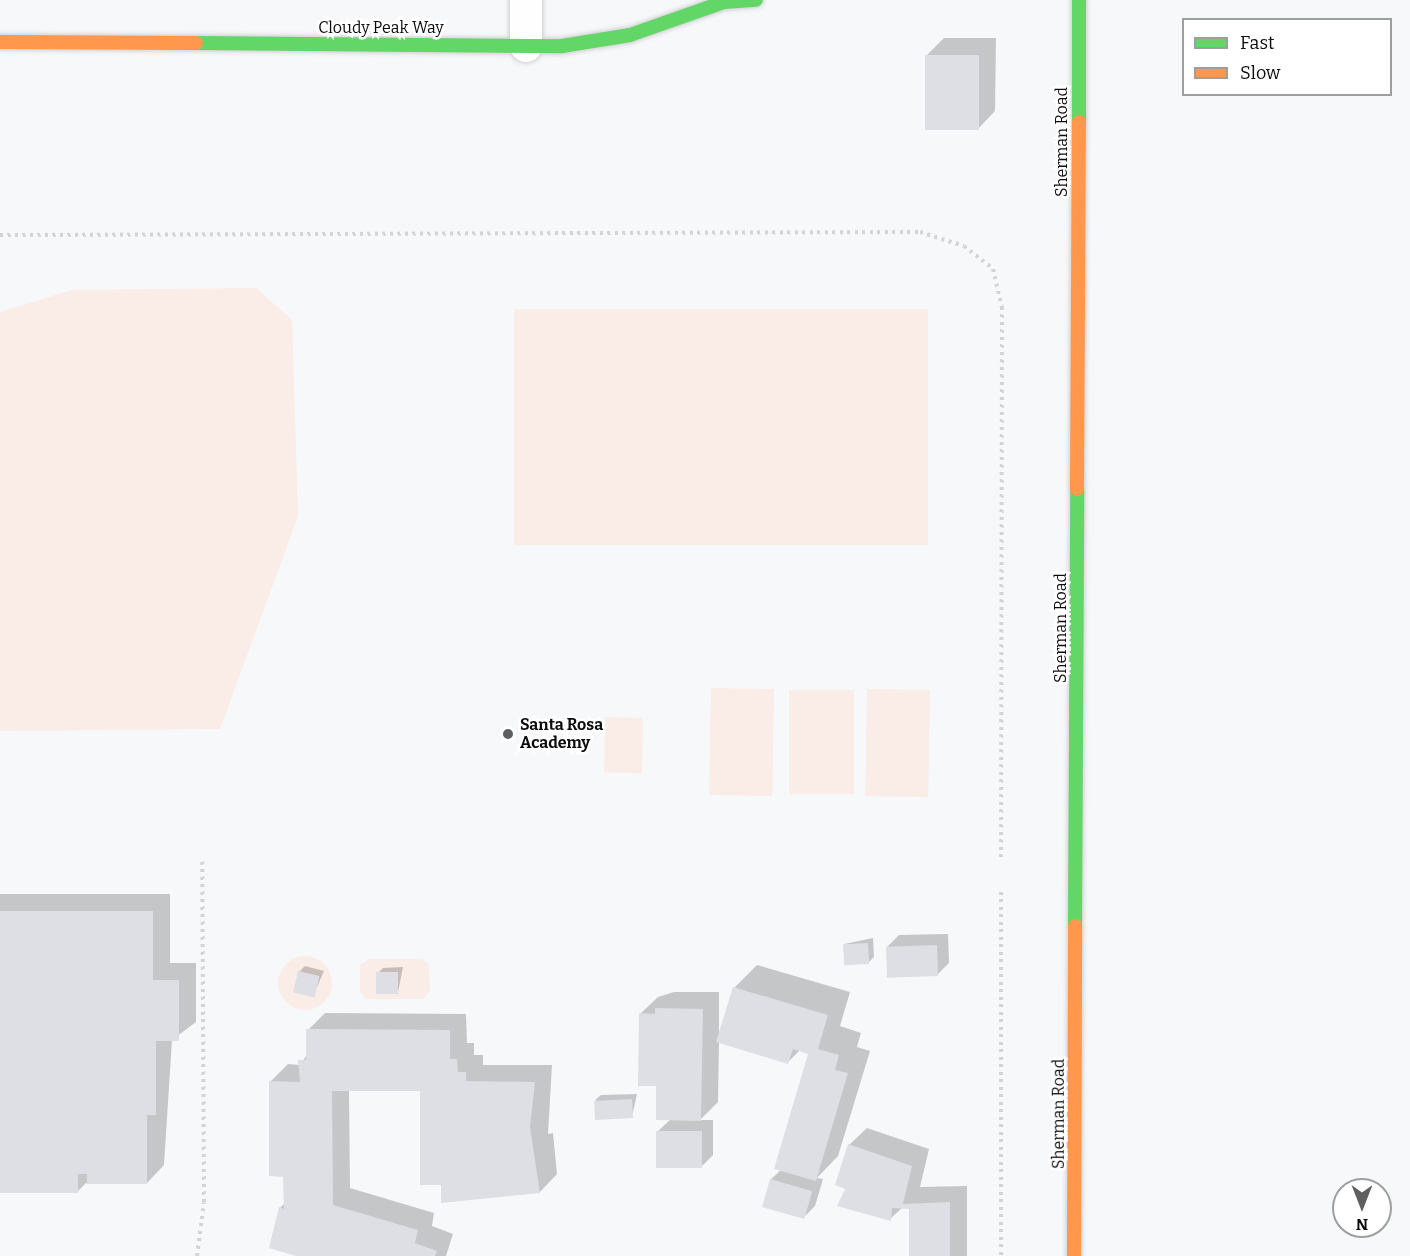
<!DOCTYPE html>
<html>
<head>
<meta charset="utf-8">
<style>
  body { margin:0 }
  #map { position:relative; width:1410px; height:1256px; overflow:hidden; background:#f7f8fa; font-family:Bitter,serif }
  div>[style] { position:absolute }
  .green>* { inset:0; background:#faece6; transform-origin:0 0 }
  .round { border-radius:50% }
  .shadow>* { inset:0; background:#0003 }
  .building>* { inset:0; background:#dddfe4; transform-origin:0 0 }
  .path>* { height:4px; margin-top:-2px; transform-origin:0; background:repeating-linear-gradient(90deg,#d4d4d5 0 3px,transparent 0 7.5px) }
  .roads { filter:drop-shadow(0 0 2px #d1d1d3) drop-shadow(0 0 2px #d1d1d3) }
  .street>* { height:32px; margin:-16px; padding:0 16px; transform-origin:16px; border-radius:16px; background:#fefefe }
  .fast>* { height:14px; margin:-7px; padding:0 7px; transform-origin:7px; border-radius:7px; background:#63d668 }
  .slow>* { height:14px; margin:-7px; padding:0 7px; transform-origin:7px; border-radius:7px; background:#ff974d }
  .dots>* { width:16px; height:16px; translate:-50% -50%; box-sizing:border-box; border:3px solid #fff; border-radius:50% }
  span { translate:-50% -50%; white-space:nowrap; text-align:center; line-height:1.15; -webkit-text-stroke:5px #fff; paint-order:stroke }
  .street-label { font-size:16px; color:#0b0c0d }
  .poi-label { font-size:16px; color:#0b0c0d; font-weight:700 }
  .left { translate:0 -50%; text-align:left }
  .legend { position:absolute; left:1182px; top:18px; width:210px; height:78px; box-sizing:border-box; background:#fff; border:2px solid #9d9e9e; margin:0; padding:8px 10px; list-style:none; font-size:18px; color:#0b0c0d }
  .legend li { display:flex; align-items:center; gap:12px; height:30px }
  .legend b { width:30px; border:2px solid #9d9e9e }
  .north { position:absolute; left:1332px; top:1178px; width:60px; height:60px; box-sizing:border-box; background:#fff; border:2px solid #9d9e9e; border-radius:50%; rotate:180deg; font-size:16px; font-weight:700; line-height:24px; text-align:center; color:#0b0c0d }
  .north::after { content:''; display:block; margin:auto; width:21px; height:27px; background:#5e5f60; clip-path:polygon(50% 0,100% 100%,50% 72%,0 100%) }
</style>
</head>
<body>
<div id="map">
  <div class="green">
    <i style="clip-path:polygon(256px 288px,292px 320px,298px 516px,220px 729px,0 731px,0 312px,72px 290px)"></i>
    <i style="left:514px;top:309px;width:414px;height:236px"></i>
    <i style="left:711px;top:688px;width:63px;height:107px;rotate:1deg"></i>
    <i style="left:867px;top:689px;width:63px;height:107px;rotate:1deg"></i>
    <i style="left:789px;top:690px;width:65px;height:104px"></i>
    <i style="left:643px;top:718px;width:55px;height:38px;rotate:91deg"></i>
    <i class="round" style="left:278px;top:956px;width:54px;height:54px"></i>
    <i style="clip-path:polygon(369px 959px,422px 959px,429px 965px,430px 991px,423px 999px,366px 999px,360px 991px,360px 965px)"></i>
  </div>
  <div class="shadow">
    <i style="clip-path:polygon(944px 38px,996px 38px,995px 111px,978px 129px,927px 55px)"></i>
    <i style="clip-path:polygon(0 894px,170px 894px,170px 963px,196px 963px,196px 1022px,172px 1040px,164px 1165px,147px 1183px,86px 1183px,78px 1191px,0 1191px)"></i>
    <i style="clip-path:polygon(948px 934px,949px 963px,937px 975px,887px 947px,899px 935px)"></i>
    <i style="clip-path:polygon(873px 938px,874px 957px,868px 963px,844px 944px)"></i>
    <i style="clip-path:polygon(757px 965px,850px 992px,840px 1026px,861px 1033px,857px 1047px,870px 1051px,838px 1156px,817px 1178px,823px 1179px,815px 1206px,804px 1217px,771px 1179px,782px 1169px,810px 1053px,800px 1050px,788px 1062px,719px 1041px,718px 1102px,700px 1120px,713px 1120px,713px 1155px,702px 1166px,657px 1132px,671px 1119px,640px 1014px,658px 997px,674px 992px,719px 992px,719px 1036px,734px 988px)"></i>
    <i style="clip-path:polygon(305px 966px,324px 971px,313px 996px,299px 972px)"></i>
    <i style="clip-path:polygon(403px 967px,398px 992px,378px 973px,383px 968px)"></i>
    <i style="clip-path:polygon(325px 1013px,466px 1014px,467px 1043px,474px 1043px,474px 1055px,483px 1055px,483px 1065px,552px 1065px,548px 1134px,553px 1133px,557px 1174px,540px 1192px,443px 1184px,421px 1089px,349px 1089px,350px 1188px,434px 1213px,432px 1226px,453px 1234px,446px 1256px,301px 1256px,280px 1208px,285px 1203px,284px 1176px,270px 1082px,288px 1064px,300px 1065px,308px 1053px,308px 1030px)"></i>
    <i style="clip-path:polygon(637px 1094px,632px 1117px,595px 1100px,601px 1095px)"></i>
    <i style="clip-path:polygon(867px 1128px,929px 1149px,920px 1187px,967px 1186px,967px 1256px,911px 1256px,911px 1208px,903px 1207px,890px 1219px,847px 1188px,849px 1145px)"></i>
  </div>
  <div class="building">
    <i style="left:925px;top:55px;width:54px;height:75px"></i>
    <i style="clip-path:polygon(0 911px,153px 911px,153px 980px,179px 980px,179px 1041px,156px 1041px,156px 1115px,147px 1115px,147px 1184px,87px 1184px,87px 1174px,78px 1174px,78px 1193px,0 1193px)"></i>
    <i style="left:868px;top:943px;width:21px;height:25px;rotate:87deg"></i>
    <i style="left:937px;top:945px;width:31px;height:51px;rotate:88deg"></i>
    <i style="left:298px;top:971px;width:22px;height:22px;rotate:13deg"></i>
    <i style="left:376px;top:972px;width:22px;height:22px"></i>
    <i style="clip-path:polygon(733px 987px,828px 1015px,818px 1049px,839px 1055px,835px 1070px,848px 1073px,816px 1181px,774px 1169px,808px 1054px,793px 1049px,788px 1064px,716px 1042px)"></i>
    <i style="clip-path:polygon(655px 1008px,703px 1009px,701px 1121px,656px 1120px,656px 1086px,638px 1086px,639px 1013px,655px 1014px)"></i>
    <i style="clip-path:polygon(306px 1029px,450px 1030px,450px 1059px,457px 1059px,458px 1072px,466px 1072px,466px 1081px,535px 1082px,530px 1127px,540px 1193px,441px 1203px,441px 1185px,420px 1185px,420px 1091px,332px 1091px,333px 1205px,418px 1230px,415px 1243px,437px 1251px,435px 1256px,296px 1256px,269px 1248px,279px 1207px,284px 1209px,283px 1177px,269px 1176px,269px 1081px,300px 1082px,298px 1060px,306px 1060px)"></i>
    <i style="left:632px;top:1099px;width:19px;height:38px;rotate:87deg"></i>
    <i style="left:702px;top:1131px;width:37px;height:46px;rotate:90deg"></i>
    <i style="clip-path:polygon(848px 1144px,912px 1166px,903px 1204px,950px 1202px,950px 1256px,909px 1256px,909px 1209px,892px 1208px,891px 1221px,837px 1206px,845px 1189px,835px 1185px)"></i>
    <i style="left:770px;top:1179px;width:44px;height:29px;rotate:16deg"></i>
  </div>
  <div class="path">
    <i style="left:0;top:235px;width:920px;rotate:-0.19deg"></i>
    <i style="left:920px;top:232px;width:46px;rotate:17.7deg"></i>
    <i style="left:964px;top:246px;width:37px;rotate:38deg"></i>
    <i style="left:993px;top:269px;width:39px;rotate:77deg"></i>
    <i style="left:1002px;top:307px;width:550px;rotate:90.1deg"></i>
    <i style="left:1001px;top:892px;width:364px;rotate:90deg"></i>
    <i style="left:197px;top:1256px;width:54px;rotate:-82.6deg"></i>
    <i style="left:204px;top:1202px;width:343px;rotate:-90.3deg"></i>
  </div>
  <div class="roads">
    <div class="street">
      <i style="left:526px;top:46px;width:46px;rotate:-90deg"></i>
    </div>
    <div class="fast">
      <i style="left:196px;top:43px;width:366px;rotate:0.5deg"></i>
      <i style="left:562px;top:46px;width:69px;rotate:-9.2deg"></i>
      <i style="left:630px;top:35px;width:100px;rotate:-19.3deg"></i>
      <i style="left:724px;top:2px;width:32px;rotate:-4deg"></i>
      <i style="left:1079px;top:122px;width:122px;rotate:-90deg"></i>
      <i style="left:1075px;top:926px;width:437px;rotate:-89.7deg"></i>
    </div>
    <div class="slow">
      <i style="left:0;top:42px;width:196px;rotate:0.3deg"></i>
      <i style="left:1077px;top:489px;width:367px;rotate:-89.7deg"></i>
      <i style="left:1074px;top:1256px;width:330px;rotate:-89.8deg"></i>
    </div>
  </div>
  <div class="dots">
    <i style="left:508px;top:734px;background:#5e5f60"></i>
  </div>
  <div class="street-label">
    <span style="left:381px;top:28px">Cloudy Peak Way</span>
    <span style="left:1062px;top:142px;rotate:-90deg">Sherman Road</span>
    <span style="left:1061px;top:628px;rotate:-90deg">Sherman Road</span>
    <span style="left:1059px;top:1114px;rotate:-90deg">Sherman Road</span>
  </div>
  <div class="poi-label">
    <span class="left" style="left:520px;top:734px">Santa Rosa<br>Academy</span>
  </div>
  <ul class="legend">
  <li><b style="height:8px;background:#63d668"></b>Fast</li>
  <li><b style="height:8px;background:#ff974d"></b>Slow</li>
  </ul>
  <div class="north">N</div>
</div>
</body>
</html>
